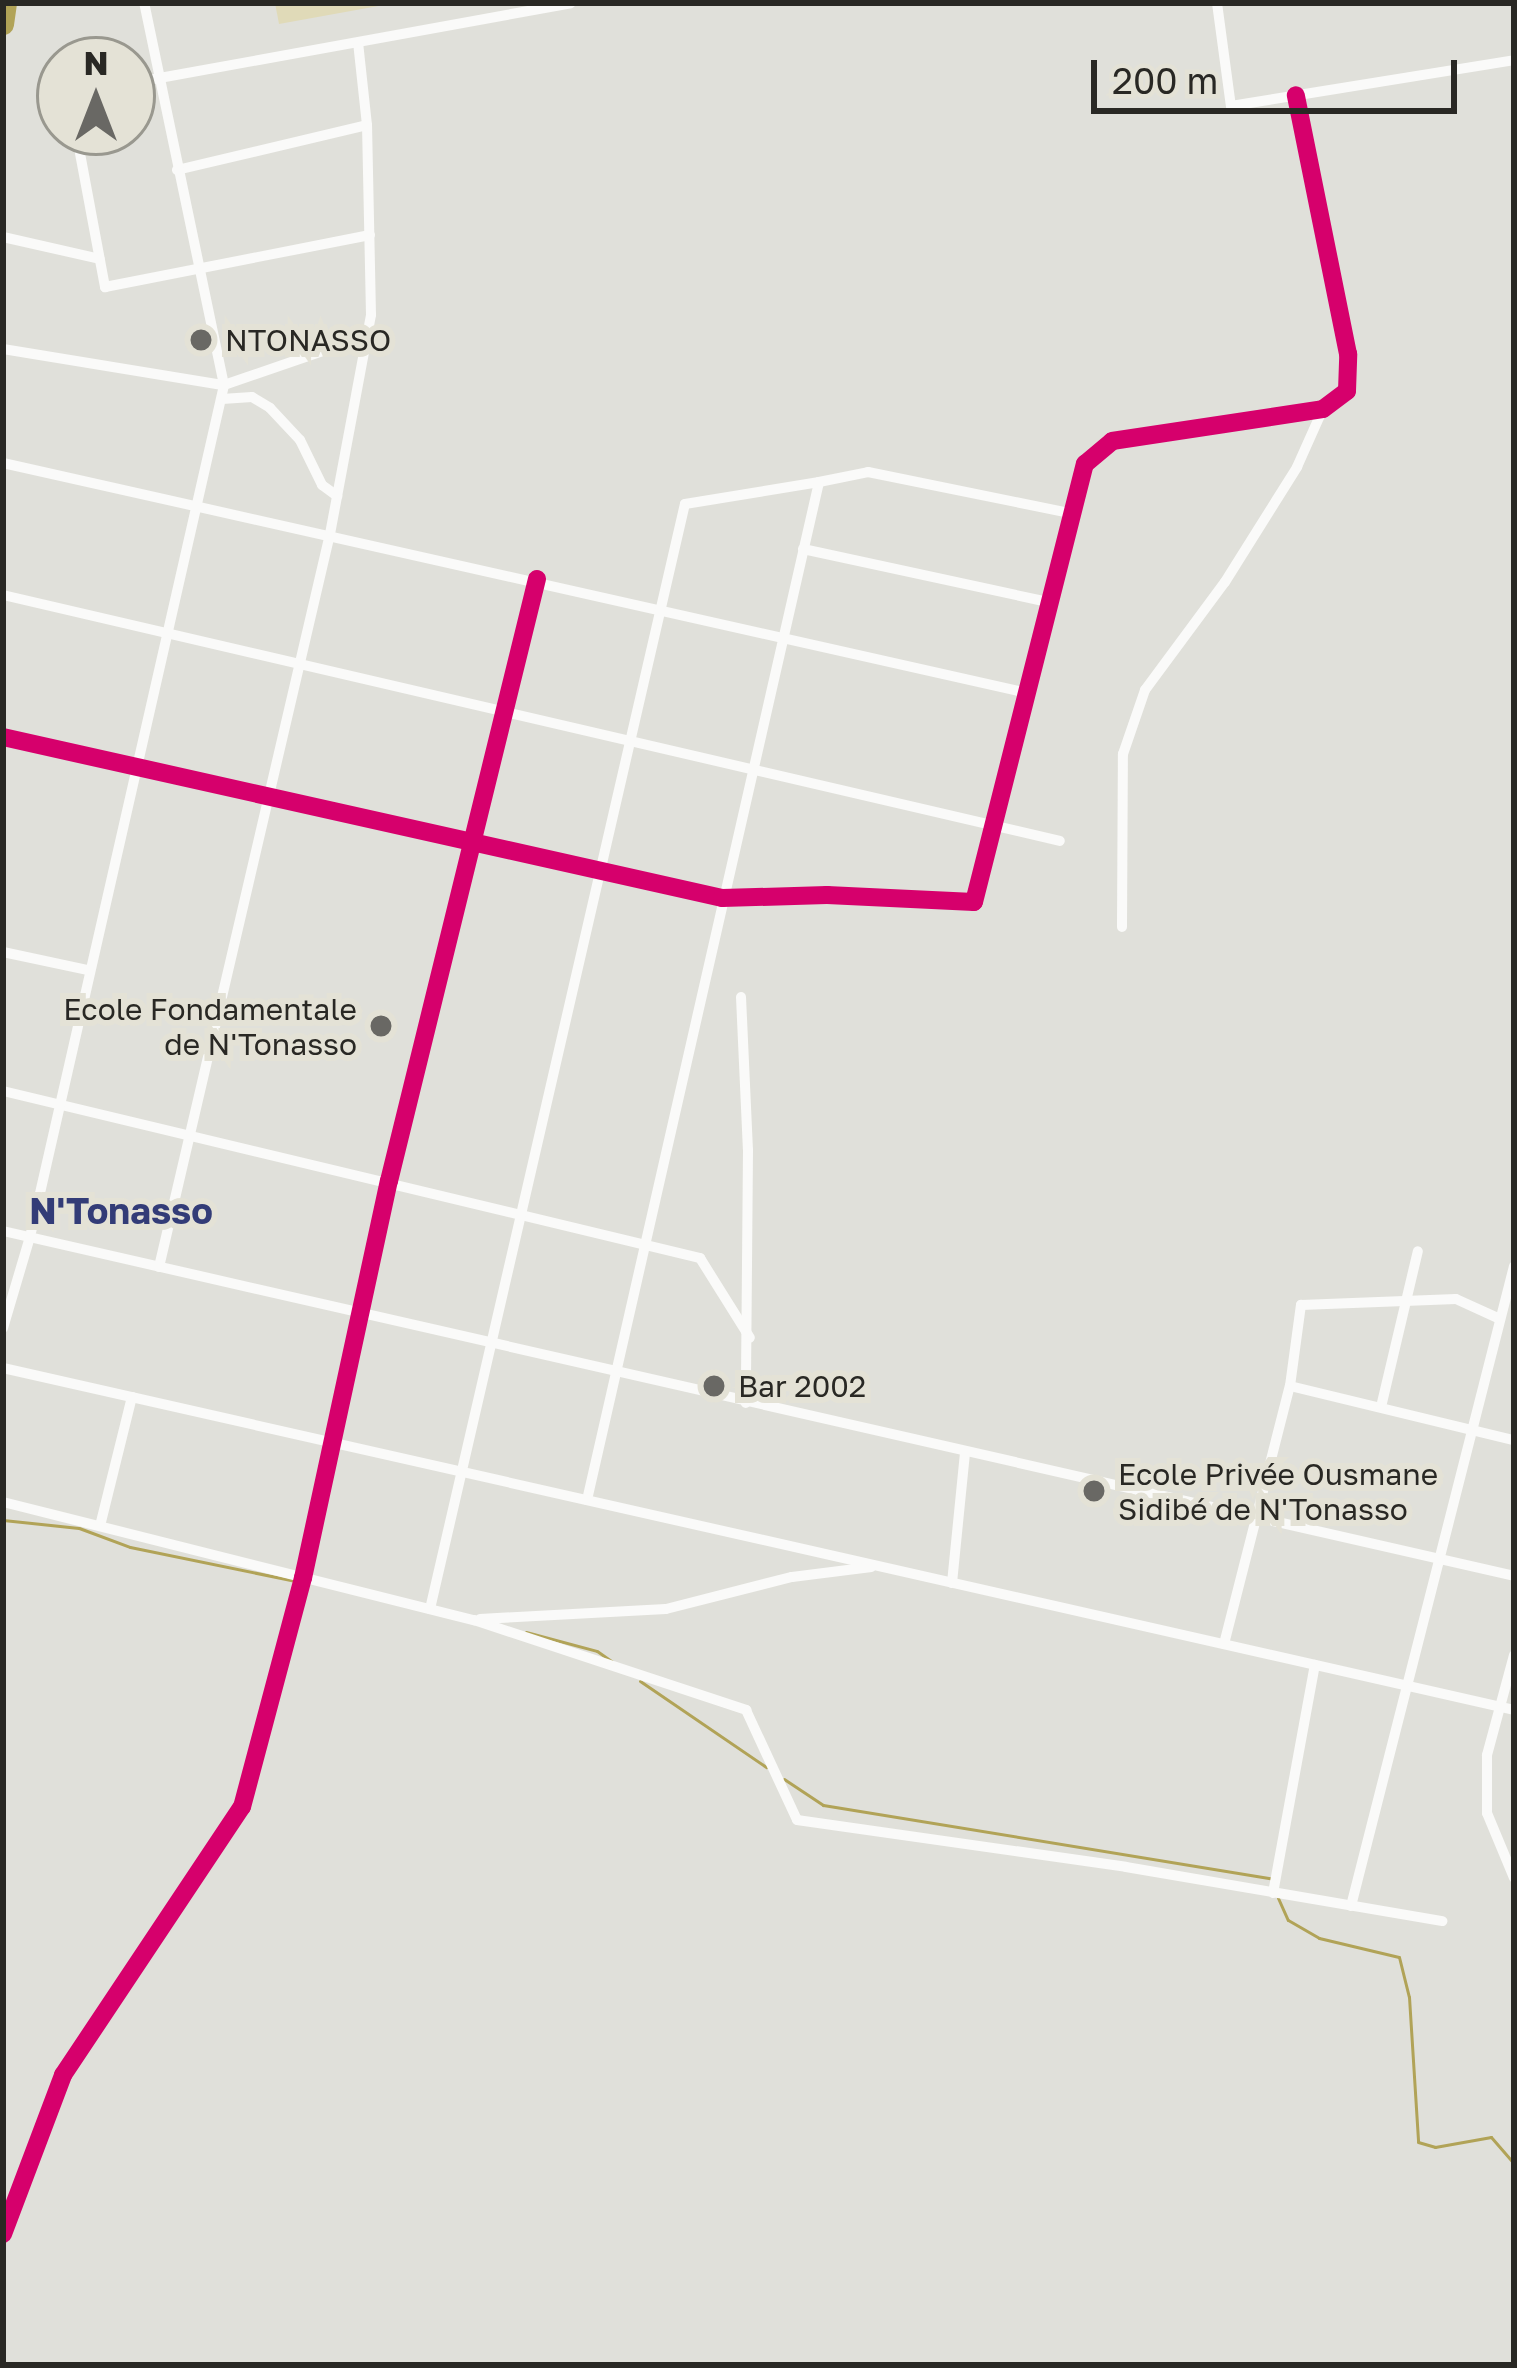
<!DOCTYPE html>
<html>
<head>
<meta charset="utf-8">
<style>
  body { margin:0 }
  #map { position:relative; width:1517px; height:2368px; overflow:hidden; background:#e0e0da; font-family:"Golos Text",sans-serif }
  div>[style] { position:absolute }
  .green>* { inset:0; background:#e0dab8 }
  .stream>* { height:3px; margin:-1.5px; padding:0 1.5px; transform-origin:1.5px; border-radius:1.5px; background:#b1a357 }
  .river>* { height:21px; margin:-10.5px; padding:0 10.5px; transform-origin:10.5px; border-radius:10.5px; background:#b1a357 }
  .street>* { height:10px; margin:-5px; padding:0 5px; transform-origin:5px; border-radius:5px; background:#fafaf9 }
  .cycleway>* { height:18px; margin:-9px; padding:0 9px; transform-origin:9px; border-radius:9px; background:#d6006c }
  .dots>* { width:33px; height:33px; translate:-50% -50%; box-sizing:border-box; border:6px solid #e4e2d6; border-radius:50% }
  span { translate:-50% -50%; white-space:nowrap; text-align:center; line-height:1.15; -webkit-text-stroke:12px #e4e2d6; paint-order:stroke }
  .poi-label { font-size:30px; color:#292824 }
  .left { translate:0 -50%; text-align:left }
  .right { translate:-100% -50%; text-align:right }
  .quarter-label { font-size:36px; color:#333c77; font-weight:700 }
  .frame { position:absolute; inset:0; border:6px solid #292824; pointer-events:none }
  .north { position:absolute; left:36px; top:36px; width:120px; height:120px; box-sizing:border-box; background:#e4e2d6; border:3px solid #99988f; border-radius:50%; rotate:0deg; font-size:33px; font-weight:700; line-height:48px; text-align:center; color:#292824 }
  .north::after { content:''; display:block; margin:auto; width:42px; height:54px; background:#696864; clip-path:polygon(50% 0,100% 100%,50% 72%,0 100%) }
  .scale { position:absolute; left:1091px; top:60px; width:366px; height:54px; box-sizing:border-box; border:6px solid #292824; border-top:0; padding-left:15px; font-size:36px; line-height:42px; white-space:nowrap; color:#292824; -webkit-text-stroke:9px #e4e2d6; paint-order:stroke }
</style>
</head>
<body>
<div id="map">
  <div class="green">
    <i style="clip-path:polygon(275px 3px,395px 3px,279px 24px)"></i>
  </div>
  <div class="stream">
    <i style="left:3px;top:1520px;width:76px;rotate:6deg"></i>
    <i style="left:79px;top:1528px;width:54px;rotate:20.4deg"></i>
    <i style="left:130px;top:1547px;width:174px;rotate:11.6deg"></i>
    <i style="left:526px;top:1632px;width:73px;rotate:15deg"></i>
    <i style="left:597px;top:1651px;width:19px;rotate:35deg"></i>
    <i style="left:640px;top:1681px;width:153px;rotate:34.3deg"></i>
    <i style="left:784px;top:1779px;width:47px;rotate:33.7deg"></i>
    <i style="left:823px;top:1805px;width:453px;rotate:9.3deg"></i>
    <i style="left:1278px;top:1898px;width:24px;rotate:66deg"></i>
    <i style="left:1288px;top:1920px;width:36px;rotate:30deg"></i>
    <i style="left:1319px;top:1938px;width:82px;rotate:13.4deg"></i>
    <i style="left:1399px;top:1957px;width:41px;rotate:76deg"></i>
    <i style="left:1409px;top:1997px;width:145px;rotate:86.4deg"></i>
    <i style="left:1418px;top:2142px;width:18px;rotate:16deg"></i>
    <i style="left:1435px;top:2147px;width:57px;rotate:-10.1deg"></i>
    <i style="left:1491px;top:2137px;width:35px;rotate:49deg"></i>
  </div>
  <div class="river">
    <i style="left:3px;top:24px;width:21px;rotate:-82deg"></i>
  </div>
  <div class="street">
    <i style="left:1217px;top:3px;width:104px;rotate:82.3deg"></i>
    <i style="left:1231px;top:106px;width:287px;rotate:-9.2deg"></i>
    <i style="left:132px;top:83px;width:446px;rotate:-10.3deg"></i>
    <i style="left:76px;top:132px;width:158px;rotate:79.4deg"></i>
    <i style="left:105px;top:287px;width:270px;rotate:-11.1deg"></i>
    <i style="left:177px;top:170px;width:195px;rotate:-13.3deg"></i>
    <i style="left:3px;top:237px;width:99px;rotate:12.8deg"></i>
    <i style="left:3px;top:349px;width:224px;rotate:9.3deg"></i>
    <i style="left:224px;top:385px;width:150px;rotate:-19deg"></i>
    <i style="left:222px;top:399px;width:30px;rotate:-4deg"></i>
    <i style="left:252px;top:397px;width:21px;rotate:31deg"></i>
    <i style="left:270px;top:408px;width:44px;rotate:46.8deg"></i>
    <i style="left:300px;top:440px;width:50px;rotate:63.9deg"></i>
    <i style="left:322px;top:485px;width:19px;rotate:36deg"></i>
    <i style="left:3px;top:463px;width:1045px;rotate:12.65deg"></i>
    <i style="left:803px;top:549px;width:252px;rotate:12.2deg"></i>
    <i style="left:3px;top:595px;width:1085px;rotate:13.1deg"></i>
    <i style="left:3px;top:737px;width:737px;rotate:12.62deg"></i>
    <i style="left:722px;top:898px;width:105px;rotate:-1.6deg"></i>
    <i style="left:827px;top:895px;width:147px;rotate:2.7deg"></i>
    <i style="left:974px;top:902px;width:452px;rotate:-75.8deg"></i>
    <i style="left:1085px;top:464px;width:35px;rotate:-40deg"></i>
    <i style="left:1112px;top:441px;width:213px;rotate:-8.6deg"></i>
    <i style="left:1323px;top:409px;width:30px;rotate:-37deg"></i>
    <i style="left:1347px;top:391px;width:37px;rotate:-88deg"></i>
    <i style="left:1348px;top:354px;width:264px;rotate:-101.4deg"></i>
    <i style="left:1122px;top:927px;width:173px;rotate:-89.7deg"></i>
    <i style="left:1123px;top:754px;width:68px;rotate:-71deg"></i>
    <i style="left:1145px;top:690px;width:134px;rotate:-53.5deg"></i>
    <i style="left:1225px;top:582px;width:136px;rotate:-57.9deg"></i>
    <i style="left:1297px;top:467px;width:64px;rotate:-65.9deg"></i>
    <i style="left:3px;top:952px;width:87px;rotate:12deg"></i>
    <i style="left:741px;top:997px;width:153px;rotate:87.4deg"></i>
    <i style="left:748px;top:1150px;width:253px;rotate:90.5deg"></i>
    <i style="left:3px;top:1091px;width:717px;rotate:13.47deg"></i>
    <i style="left:700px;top:1258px;width:94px;rotate:58deg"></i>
    <i style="left:3px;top:1231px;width:1550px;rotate:12.86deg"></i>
    <i style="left:159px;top:1267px;width:753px;rotate:-76.87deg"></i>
    <i style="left:330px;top:534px;width:223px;rotate:-79.4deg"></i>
    <i style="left:371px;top:315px;width:190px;rotate:-91.2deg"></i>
    <i style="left:367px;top:125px;width:83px;rotate:-96.2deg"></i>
    <i style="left:3px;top:1328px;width:95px;rotate:-73.5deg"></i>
    <i style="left:30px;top:1237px;width:874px;rotate:-77.17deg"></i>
    <i style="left:224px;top:385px;width:390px;rotate:-101.8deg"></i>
    <i style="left:3px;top:1368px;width:1549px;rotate:12.75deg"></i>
    <i style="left:1290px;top:1386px;width:230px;rotate:13.6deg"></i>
    <i style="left:1381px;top:1407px;width:160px;rotate:-76.7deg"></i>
    <i style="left:587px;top:1500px;width:1044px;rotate:-77.16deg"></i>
    <i style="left:819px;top:482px;width:50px;rotate:-11.5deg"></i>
    <i style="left:868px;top:472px;width:205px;rotate:11.5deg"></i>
    <i style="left:3px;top:1502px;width:486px;rotate:14.1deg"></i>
    <i style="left:474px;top:1620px;width:287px;rotate:18.3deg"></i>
    <i style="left:746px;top:1710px;width:121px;rotate:65.1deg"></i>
    <i style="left:797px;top:1820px;width:332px;rotate:8.1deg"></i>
    <i style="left:1126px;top:1867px;width:321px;rotate:9.7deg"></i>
    <i style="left:100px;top:1526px;width:133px;rotate:-76.1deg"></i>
    <i style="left:952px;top:1583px;width:131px;rotate:-84.3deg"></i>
    <i style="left:430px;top:1609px;width:1134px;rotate:-77.01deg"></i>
    <i style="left:685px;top:504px;width:136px;rotate:-9.3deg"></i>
    <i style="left:480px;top:1619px;width:186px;rotate:-3.1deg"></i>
    <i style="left:666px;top:1609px;width:130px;rotate:-14.3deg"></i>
    <i style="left:792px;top:1577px;width:80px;rotate:-7.2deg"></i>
    <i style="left:1224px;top:1644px;width:266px;rotate:-75.7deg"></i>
    <i style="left:1290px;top:1386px;width:82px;rotate:-82.3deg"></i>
    <i style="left:1301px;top:1305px;width:155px;rotate:-2.2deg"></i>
    <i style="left:1456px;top:1299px;width:48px;rotate:24.4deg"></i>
    <i style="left:1514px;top:1655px;width:104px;rotate:105.1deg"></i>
    <i style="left:1487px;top:1755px;width:58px;rotate:90deg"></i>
    <i style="left:1487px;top:1813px;width:70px;rotate:67.4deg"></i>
    <i style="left:1273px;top:1893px;width:232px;rotate:-79.6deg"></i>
    <i style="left:1351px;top:1906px;width:660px;rotate:-75.71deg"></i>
    <i style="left:3px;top:2234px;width:170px;rotate:-69.3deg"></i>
    <i style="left:63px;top:2075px;width:322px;rotate:-56.3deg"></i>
    <i style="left:242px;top:1807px;width:237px;rotate:-75.1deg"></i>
    <i style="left:303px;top:1578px;width:406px;rotate:-77.8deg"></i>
    <i style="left:389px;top:1181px;width:620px;rotate:-76.19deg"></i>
  </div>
  <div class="cycleway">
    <i style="left:3px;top:737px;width:737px;rotate:12.62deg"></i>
    <i style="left:722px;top:898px;width:105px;rotate:-1.6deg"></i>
    <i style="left:827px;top:895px;width:147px;rotate:2.7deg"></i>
    <i style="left:974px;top:902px;width:452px;rotate:-75.8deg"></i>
    <i style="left:1085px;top:464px;width:35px;rotate:-40deg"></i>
    <i style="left:1112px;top:441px;width:213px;rotate:-8.6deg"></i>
    <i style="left:1323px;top:409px;width:30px;rotate:-37deg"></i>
    <i style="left:1347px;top:391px;width:37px;rotate:-88deg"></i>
    <i style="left:1348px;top:354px;width:264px;rotate:-101.4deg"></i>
    <i style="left:3px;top:2234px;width:170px;rotate:-69.3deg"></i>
    <i style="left:63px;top:2075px;width:322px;rotate:-56.3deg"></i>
    <i style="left:242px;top:1807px;width:237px;rotate:-75.1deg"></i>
    <i style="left:303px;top:1578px;width:406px;rotate:-77.8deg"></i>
    <i style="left:389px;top:1181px;width:620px;rotate:-76.19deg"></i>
  </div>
  <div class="dots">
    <i style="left:201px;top:340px;background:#696864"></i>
    <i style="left:381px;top:1026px;background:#696864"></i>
    <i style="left:714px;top:1386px;background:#696864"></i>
    <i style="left:1094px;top:1491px;background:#696864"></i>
  </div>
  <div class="poi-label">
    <span class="left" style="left:225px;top:340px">NTONASSO</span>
    <span class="right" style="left:357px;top:1026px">Ecole Fondamentale<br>de N'Tonasso</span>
    <span class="left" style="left:738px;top:1386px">Bar 2002</span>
    <span class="left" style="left:1118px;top:1491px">Ecole Privée Ousmane<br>Sidibé de N'Tonasso</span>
  </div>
  <div class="quarter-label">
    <span style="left:121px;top:1211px">N'Tonasso</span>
  </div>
  <div class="frame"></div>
  <div class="north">N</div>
  <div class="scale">200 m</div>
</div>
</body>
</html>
